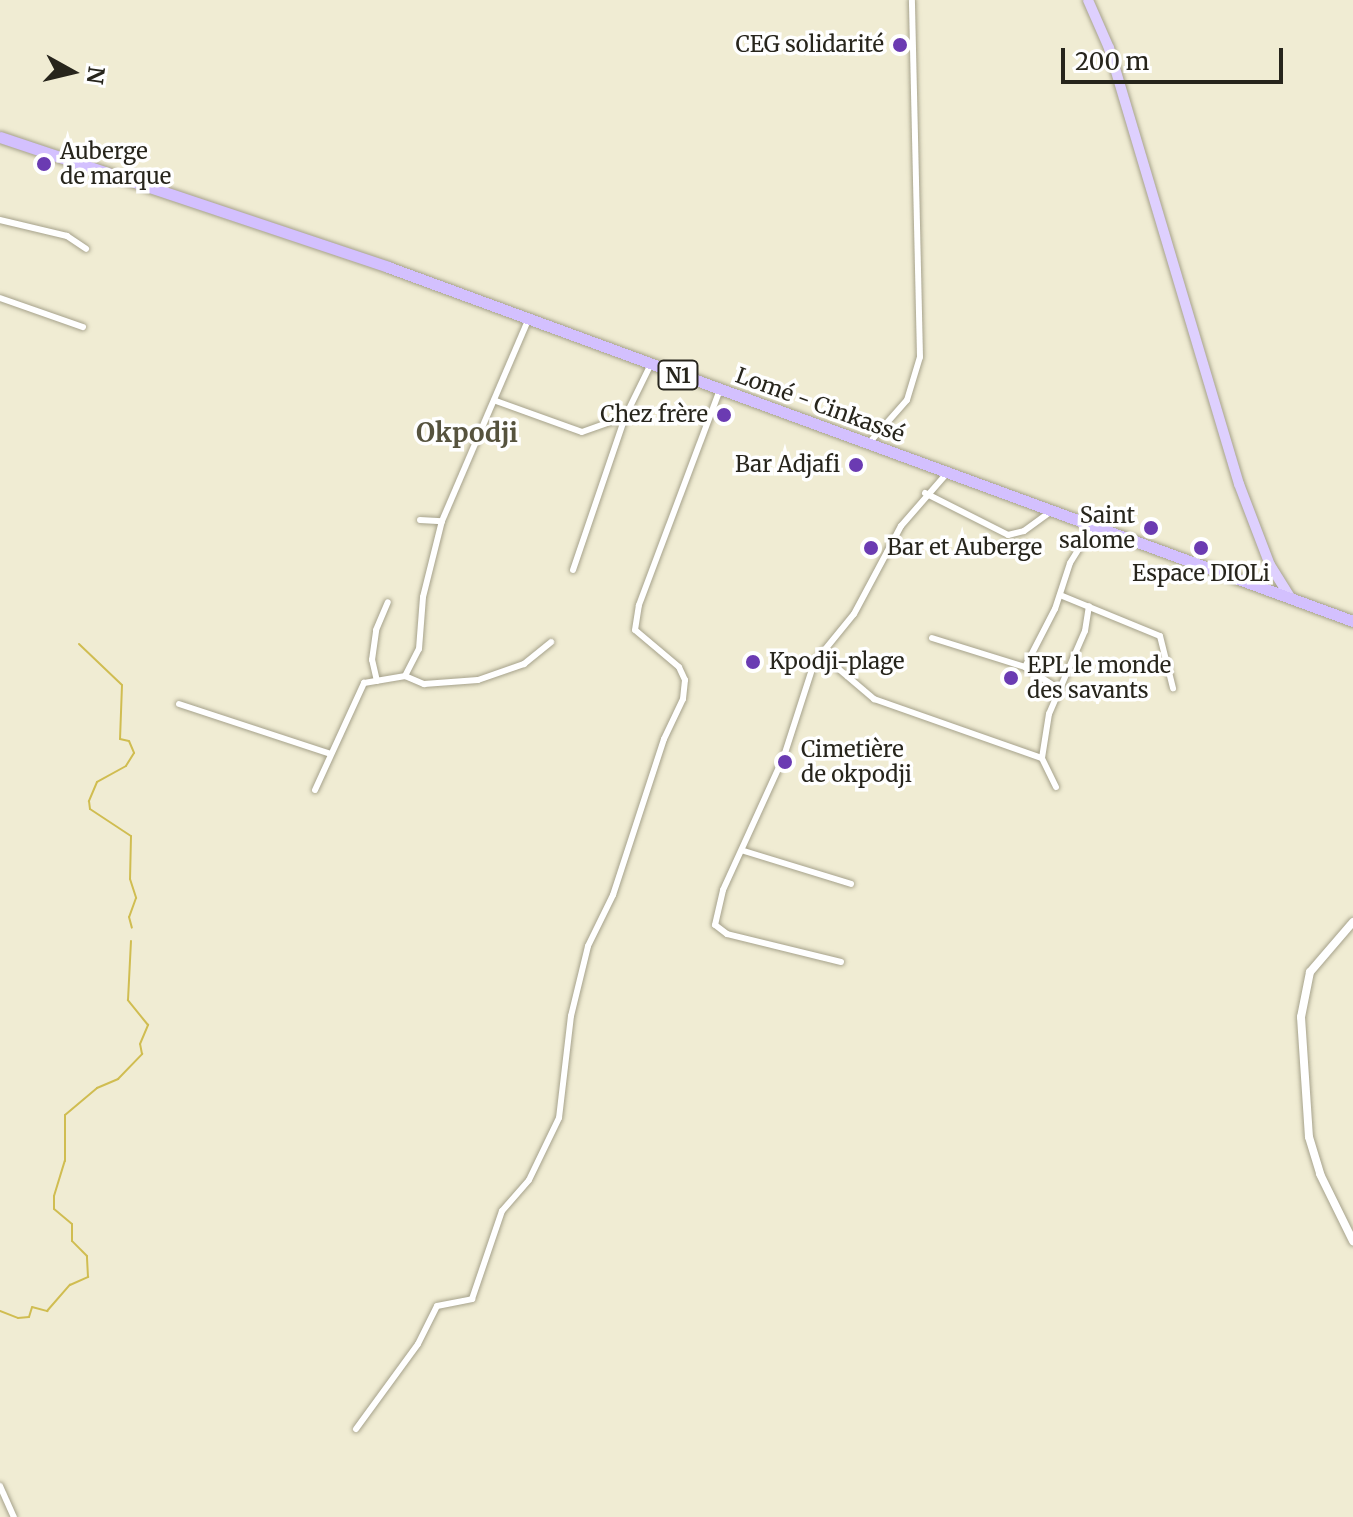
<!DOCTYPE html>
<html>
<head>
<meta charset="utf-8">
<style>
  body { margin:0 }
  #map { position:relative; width:1353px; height:1517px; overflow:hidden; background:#f0ecd3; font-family:Merriweather,serif }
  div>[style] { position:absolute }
  .stream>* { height:2px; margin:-1px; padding:0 1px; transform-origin:1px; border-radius:1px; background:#d0bd51 }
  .roads { filter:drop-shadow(0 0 2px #a6a28b) drop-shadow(0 0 2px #a6a28b) }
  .minor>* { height:6px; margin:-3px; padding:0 3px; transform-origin:3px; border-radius:3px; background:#fff }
  .tertiary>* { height:8px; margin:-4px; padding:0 4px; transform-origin:4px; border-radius:4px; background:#fff }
  .primary>* { height:10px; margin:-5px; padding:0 5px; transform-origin:5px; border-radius:5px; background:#ded0fe }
  .trunk>* { height:11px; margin:-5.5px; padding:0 5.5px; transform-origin:5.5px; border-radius:5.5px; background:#d3c0fe }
  .dots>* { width:22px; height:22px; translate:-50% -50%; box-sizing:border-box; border:4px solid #fff; border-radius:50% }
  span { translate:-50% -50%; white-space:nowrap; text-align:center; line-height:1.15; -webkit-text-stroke:7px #fff; paint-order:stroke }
  .shield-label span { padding:2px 6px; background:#fff; border:2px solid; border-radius:6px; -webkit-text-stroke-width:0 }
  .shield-label { font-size:20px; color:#27251c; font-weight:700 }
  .poi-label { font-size:22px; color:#27251c }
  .right { translate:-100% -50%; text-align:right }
  .left { translate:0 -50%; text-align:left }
  .street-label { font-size:22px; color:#27251c }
  .quarter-label { font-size:26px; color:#56533e; font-weight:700 }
  .north { position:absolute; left:32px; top:32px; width:80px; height:80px; -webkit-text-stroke:6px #fff; paint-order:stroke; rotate:98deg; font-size:22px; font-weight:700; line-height:32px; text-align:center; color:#27251c }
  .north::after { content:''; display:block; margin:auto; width:28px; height:36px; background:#27251c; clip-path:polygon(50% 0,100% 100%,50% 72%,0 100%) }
  .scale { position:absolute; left:1061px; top:48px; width:222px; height:36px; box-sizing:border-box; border:4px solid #27251c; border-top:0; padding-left:10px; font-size:24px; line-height:28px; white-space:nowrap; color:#27251c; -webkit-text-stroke:6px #fff; paint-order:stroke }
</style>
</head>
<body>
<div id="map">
  <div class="stream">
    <i style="left:79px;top:644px;width:59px;rotate:43.6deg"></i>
    <i style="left:122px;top:685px;width:54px;rotate:92.1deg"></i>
    <i style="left:120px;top:739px;width:9px;rotate:13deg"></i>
    <i style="left:129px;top:741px;width:13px;rotate:67deg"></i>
    <i style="left:134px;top:753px;width:15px;rotate:122deg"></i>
    <i style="left:126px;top:766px;width:33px;rotate:151deg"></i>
    <i style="left:97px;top:782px;width:21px;rotate:113deg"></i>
    <i style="left:89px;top:801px;width:8px;rotate:83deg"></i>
    <i style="left:90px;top:809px;width:49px;rotate:33.4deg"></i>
    <i style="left:131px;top:836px;width:43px;rotate:91.3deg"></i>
    <i style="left:130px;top:879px;width:20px;rotate:72deg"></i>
    <i style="left:136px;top:898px;width:20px;rotate:110deg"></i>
    <i style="left:129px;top:917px;width:11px;rotate:75deg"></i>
    <i style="left:0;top:1311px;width:19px;rotate:21deg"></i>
    <i style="left:18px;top:1318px;width:11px;rotate:-5deg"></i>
    <i style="left:29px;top:1317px;width:10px;rotate:-73deg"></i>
    <i style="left:32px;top:1307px;width:16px;rotate:15deg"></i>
    <i style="left:47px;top:1311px;width:35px;rotate:-49deg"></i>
    <i style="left:70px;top:1285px;width:20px;rotate:-24deg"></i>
    <i style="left:88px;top:1277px;width:21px;rotate:-93deg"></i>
    <i style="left:87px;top:1256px;width:21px;rotate:-135deg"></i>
    <i style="left:72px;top:1241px;width:17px;rotate:-90deg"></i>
    <i style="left:72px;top:1224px;width:23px;rotate:-140deg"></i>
    <i style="left:54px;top:1209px;width:13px;rotate:-90deg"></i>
    <i style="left:54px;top:1196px;width:37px;rotate:-73deg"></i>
    <i style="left:65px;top:1161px;width:46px;rotate:-90deg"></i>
    <i style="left:65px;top:1115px;width:42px;rotate:-40.2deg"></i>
    <i style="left:97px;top:1088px;width:23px;rotate:-23deg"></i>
    <i style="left:118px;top:1079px;width:35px;rotate:-46deg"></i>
    <i style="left:142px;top:1054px;width:10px;rotate:-101deg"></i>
    <i style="left:140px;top:1044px;width:21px;rotate:-67deg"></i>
    <i style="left:148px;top:1025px;width:32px;rotate:-129deg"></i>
    <i style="left:128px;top:1000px;width:59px;rotate:-87.1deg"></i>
  </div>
  <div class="roads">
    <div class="minor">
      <i style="left:0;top:220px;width:69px;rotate:13.4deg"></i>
      <i style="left:67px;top:236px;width:23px;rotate:34deg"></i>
      <i style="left:0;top:298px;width:88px;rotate:19.3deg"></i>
      <i style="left:496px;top:401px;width:91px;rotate:19.8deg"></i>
      <i style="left:582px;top:432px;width:45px;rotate:-19.7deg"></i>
      <i style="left:869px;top:443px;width:57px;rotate:-48.5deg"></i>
      <i style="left:907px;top:400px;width:45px;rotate:-73.2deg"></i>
      <i style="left:920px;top:357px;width:357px;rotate:-91.3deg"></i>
      <i style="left:925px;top:493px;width:93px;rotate:26.8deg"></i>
      <i style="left:1008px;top:535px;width:16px;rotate:-14deg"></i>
      <i style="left:1024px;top:531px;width:34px;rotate:-36deg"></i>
      <i style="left:420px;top:520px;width:22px;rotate:3deg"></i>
      <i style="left:573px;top:570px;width:162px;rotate:-71.2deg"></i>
      <i style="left:625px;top:417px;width:59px;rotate:-63.9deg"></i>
      <i style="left:1060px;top:595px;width:108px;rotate:22.3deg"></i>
      <i style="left:1160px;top:636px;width:54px;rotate:76deg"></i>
      <i style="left:932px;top:638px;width:97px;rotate:17.3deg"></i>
      <i style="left:1025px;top:667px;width:40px;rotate:32.9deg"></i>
      <i style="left:821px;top:654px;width:70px;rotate:40.3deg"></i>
      <i style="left:874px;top:699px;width:178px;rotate:19.4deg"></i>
      <i style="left:1025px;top:667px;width:65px;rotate:-62.7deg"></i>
      <i style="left:1055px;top:609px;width:48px;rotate:-71.9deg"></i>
      <i style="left:1070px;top:563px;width:44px;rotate:-58.1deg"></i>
      <i style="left:405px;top:676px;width:30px;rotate:-63deg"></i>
      <i style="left:419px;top:649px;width:52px;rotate:-85.6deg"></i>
      <i style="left:423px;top:597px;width:78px;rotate:-76deg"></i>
      <i style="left:442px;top:521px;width:221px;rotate:-66.8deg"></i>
      <i style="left:377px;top:681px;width:22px;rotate:-103deg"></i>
      <i style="left:372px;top:660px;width:30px;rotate:-82deg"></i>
      <i style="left:376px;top:630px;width:30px;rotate:-67deg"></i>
      <i style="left:179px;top:704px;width:157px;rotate:18.2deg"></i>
      <i style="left:1056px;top:787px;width:32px;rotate:-116deg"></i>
      <i style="left:1042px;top:758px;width:45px;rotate:-81deg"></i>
      <i style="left:1049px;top:714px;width:90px;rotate:-66.6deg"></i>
      <i style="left:1085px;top:631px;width:25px;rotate:-81deg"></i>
      <i style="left:315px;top:790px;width:118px;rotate:-65.4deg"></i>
      <i style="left:364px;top:683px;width:42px;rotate:-9.7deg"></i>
      <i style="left:405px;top:676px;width:21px;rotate:23deg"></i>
      <i style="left:424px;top:684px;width:54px;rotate:-4.2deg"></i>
      <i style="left:478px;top:680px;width:49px;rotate:-19.2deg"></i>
      <i style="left:524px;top:664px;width:35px;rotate:-39deg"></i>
      <i style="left:744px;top:851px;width:112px;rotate:17.1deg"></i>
      <i style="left:841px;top:962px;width:117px;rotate:-166.2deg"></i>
      <i style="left:727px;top:934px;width:15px;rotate:-143deg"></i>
      <i style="left:715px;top:925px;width:36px;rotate:-77deg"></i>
      <i style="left:723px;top:890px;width:147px;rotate:-65.5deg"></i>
      <i style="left:784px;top:756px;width:98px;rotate:-72.1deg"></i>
      <i style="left:814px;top:663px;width:63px;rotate:-50.8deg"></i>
      <i style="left:854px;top:614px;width:100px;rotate:-61.9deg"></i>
      <i style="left:901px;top:526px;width:70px;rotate:-49deg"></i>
      <i style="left:356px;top:1429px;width:105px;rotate:-53.9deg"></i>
      <i style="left:418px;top:1344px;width:42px;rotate:-63.4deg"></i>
      <i style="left:437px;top:1306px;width:36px;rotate:-11deg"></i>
      <i style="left:472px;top:1299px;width:93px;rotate:-71.2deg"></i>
      <i style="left:502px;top:1211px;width:41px;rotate:-48.9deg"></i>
      <i style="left:529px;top:1180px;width:69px;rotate:-64.2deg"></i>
      <i style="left:559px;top:1118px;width:103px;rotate:-83.3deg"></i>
      <i style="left:571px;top:1016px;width:72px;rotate:-76.3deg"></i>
      <i style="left:588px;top:946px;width:57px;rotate:-63.9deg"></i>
      <i style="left:613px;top:895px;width:164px;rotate:-71.9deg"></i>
      <i style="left:664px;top:739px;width:44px;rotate:-64.6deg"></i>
      <i style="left:683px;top:699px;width:19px;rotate:-84deg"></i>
      <i style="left:685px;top:680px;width:14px;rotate:-115deg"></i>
      <i style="left:679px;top:667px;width:57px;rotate:-139.9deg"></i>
      <i style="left:635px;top:630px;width:25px;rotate:-81deg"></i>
      <i style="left:639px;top:605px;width:230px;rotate:-69.4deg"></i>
      <i style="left:0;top:1486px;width:34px;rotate:66deg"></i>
    </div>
    <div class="tertiary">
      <i style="left:1353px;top:922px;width:66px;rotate:130.7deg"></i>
      <i style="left:1310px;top:972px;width:46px;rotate:101.3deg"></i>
      <i style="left:1301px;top:1017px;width:120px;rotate:86.2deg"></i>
      <i style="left:1309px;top:1137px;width:39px;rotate:73deg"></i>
      <i style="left:1320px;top:1174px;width:75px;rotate:63.8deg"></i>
    </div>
    <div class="primary">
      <i style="left:1088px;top:0;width:52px;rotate:66.4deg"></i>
      <i style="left:1109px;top:48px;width:455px;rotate:73.4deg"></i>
      <i style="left:1239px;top:484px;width:87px;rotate:69.1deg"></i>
      <i style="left:1270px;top:565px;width:40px;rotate:58deg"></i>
    </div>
    <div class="trunk">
      <i style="left:0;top:137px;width:409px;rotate:18.5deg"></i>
      <i style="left:388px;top:267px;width:1028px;rotate:20.15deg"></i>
    </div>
  </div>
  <div class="dots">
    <i style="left:900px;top:45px;background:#6b3bb2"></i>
    <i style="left:44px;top:164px;background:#6b3bb2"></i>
    <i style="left:724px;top:415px;background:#6b3bb2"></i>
    <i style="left:856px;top:465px;background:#6b3bb2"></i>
    <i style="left:1151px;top:528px;background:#6b3bb2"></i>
    <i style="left:871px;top:548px;background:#6b3bb2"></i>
    <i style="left:1201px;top:548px;background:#6b3bb2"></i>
    <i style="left:753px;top:662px;background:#6b3bb2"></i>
    <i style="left:1011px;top:678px;background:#6b3bb2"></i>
    <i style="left:785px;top:762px;background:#6b3bb2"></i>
  </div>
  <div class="shield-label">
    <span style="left:678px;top:375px">N1</span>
  </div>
  <div class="poi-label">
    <span class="right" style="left:884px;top:45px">CEG solidarité</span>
    <span class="left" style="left:60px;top:164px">Auberge<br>de marque</span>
    <span class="right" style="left:708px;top:415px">Chez frère</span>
    <span class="right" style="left:840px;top:465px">Bar Adjafi</span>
    <span class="right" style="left:1135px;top:528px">Saint<br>salome</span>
    <span class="left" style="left:887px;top:548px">Bar et Auberge</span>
    <span style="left:1201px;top:574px">Espace DIOLi</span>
    <span class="left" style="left:769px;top:662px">Kpodji-plage</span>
    <span class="left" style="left:1027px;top:678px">EPL le monde<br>des savants</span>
    <span class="left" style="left:801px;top:762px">Cimetière<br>de okpodji</span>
  </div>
  <div class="street-label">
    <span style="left:820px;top:405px;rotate:20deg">Lomé - Cinkassé</span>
  </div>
  <div class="quarter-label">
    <span style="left:467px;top:433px">Okpodji</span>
  </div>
  <div class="north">N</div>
  <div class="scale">200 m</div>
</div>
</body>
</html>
